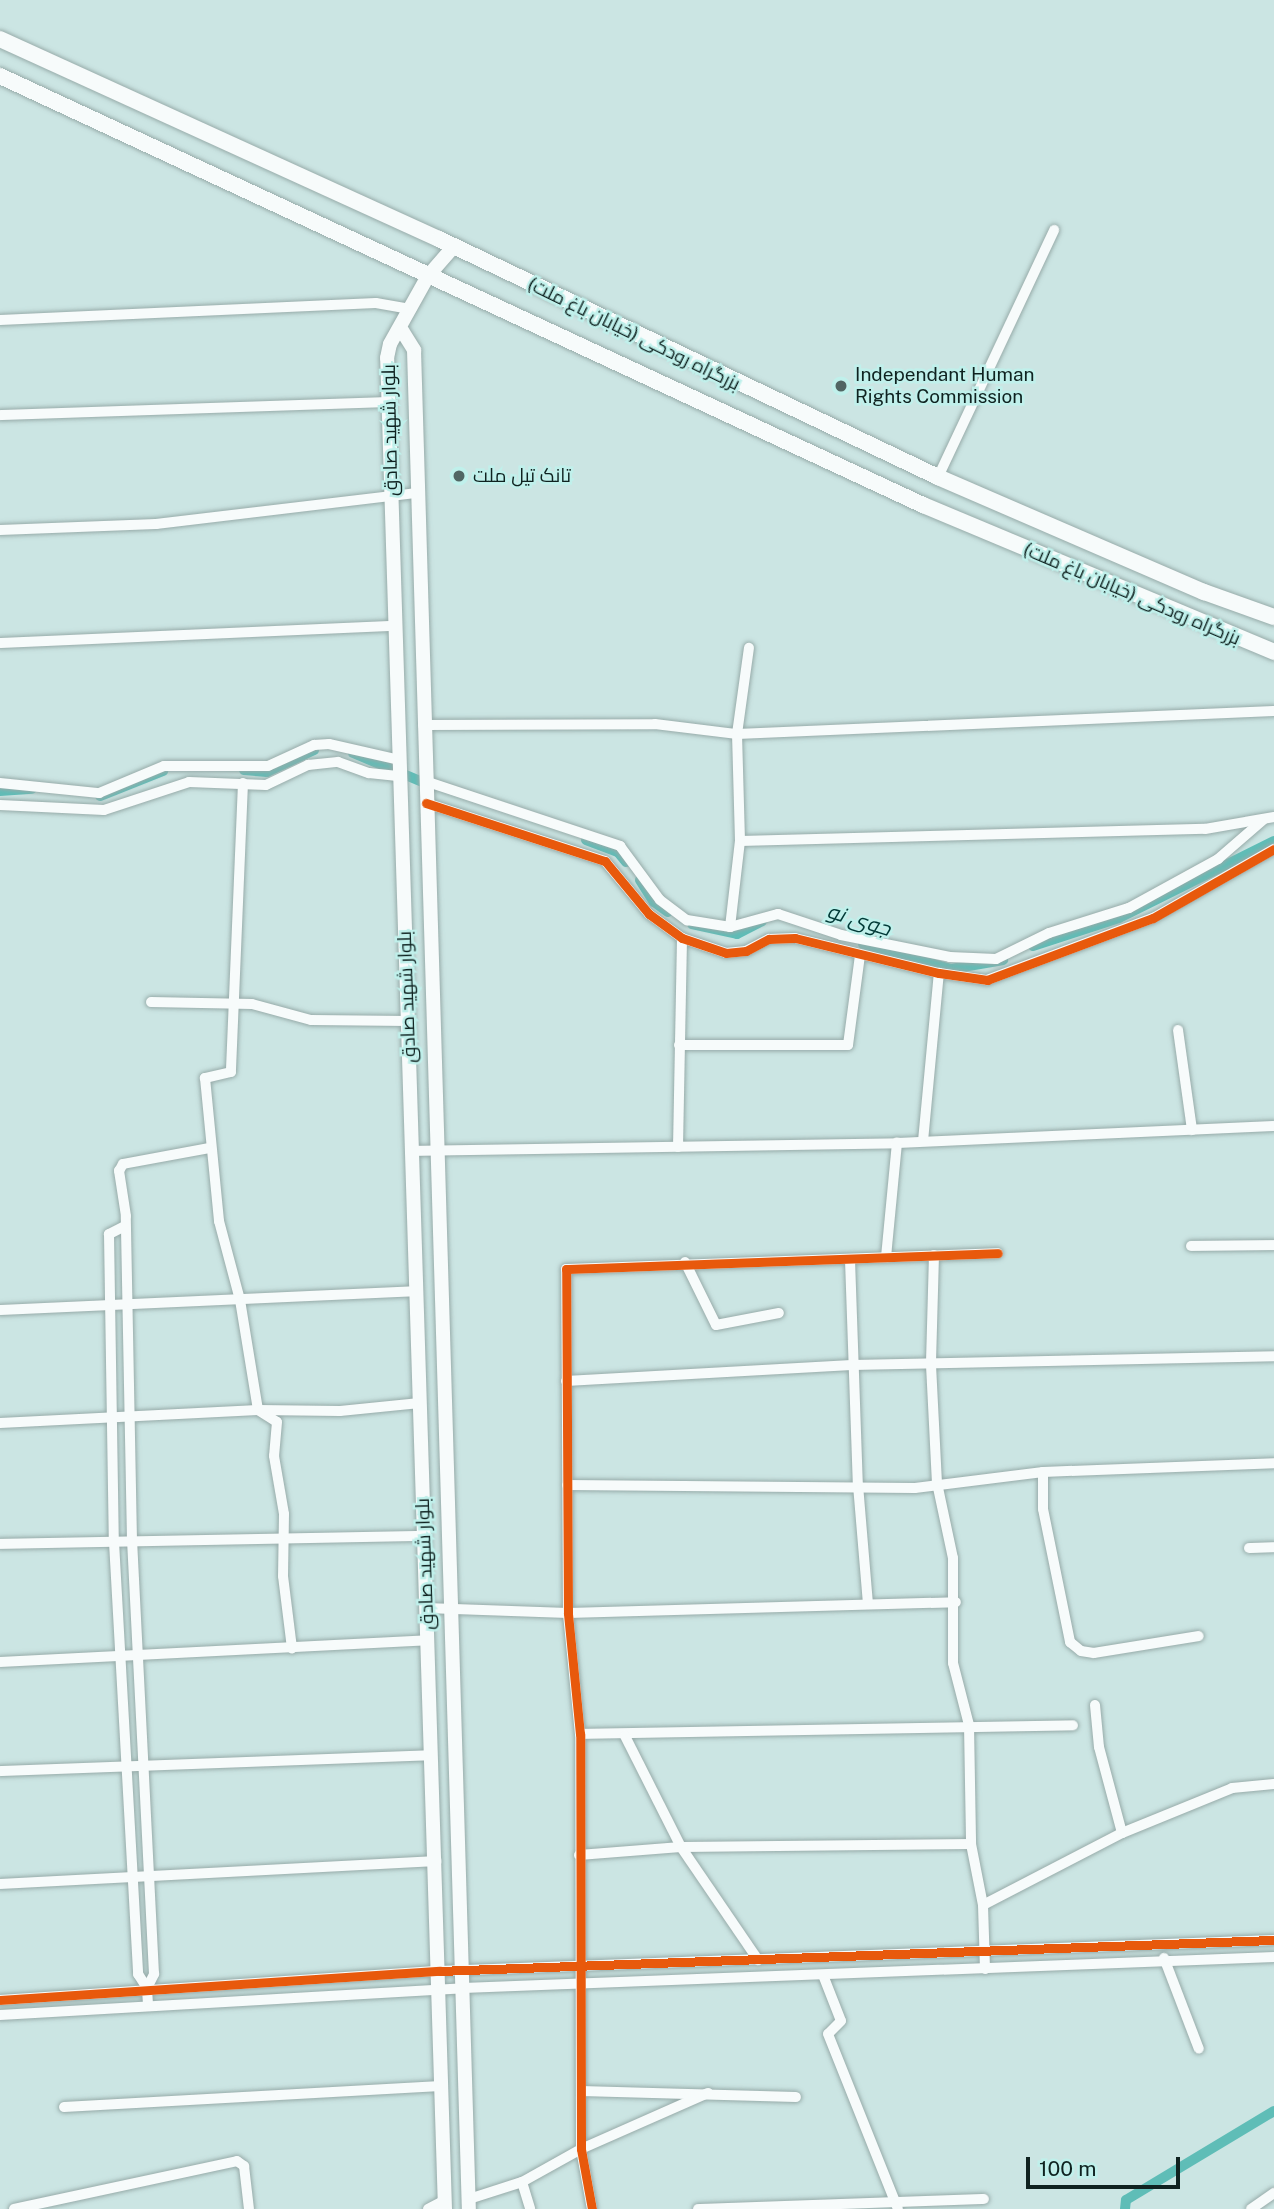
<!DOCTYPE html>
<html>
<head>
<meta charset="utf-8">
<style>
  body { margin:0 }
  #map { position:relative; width:1274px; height:2209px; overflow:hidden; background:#cbe5e3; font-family:"Public Sans",Cairo,sans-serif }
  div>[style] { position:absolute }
  .canal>* { height:10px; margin:-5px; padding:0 5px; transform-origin:5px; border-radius:5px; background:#5fbdb7 }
  .roads { filter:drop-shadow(0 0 2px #97aba9) drop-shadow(0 0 2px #97aba9) }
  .minor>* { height:10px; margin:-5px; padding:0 5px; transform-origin:5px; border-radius:5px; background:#f7fbfb }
  .major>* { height:14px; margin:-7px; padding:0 7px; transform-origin:7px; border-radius:7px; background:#f7fbfb }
  .highway>* { height:16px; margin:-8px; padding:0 8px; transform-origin:8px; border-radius:8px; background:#f7fbfb }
  .cycleway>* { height:9px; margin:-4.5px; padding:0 4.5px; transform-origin:4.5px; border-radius:4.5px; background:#e8590c }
  .dots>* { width:19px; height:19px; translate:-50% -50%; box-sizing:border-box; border:4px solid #c0f0eb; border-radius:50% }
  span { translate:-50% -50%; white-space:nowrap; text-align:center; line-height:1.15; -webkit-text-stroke:5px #c0f0eb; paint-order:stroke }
  .street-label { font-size:19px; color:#0f2220 }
  .poi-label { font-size:19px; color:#0f2220 }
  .left { translate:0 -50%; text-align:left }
  .water-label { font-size:21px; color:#003936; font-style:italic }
  .scale { position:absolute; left:1026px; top:2157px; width:154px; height:32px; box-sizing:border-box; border:4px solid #0f2220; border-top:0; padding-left:9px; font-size:21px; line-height:24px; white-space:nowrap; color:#0f2220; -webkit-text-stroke:5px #c0f0eb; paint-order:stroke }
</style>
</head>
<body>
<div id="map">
  <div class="canal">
    <i style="left:353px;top:753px;width:86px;rotate:22.7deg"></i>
    <i style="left:244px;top:770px;width:23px;rotate:5deg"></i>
    <i style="left:267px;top:772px;width:52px;rotate:-25.1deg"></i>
    <i style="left:0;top:791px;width:32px;rotate:-4deg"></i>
    <i style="left:100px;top:796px;width:68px;rotate:-21.6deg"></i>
    <i style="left:586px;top:840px;width:34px;rotate:21deg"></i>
    <i style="left:618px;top:852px;width:13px;rotate:51deg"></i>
    <i style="left:640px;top:880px;width:26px;rotate:58deg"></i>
    <i style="left:654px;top:902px;width:17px;rotate:36deg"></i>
    <i style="left:692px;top:924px;width:46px;rotate:12.5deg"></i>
    <i style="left:737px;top:934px;width:28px;rotate:-27deg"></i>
    <i style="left:863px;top:944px;width:91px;rotate:15.9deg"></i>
    <i style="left:951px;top:969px;width:53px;rotate:-9.8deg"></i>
    <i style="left:1033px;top:946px;width:90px;rotate:-18deg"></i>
    <i style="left:1119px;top:918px;width:173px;rotate:-26.4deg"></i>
    <i style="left:1125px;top:2209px;width:9px;rotate:-84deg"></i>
    <i style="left:1126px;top:2200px;width:173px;rotate:-31deg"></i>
  </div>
  <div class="roads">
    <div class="minor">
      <i style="left:0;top:320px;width:376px;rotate:-2.6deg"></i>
      <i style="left:376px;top:303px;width:36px;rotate:10deg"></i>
      <i style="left:0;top:415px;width:391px;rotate:-1.9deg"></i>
      <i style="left:938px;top:477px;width:273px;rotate:-64.8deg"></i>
      <i style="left:0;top:530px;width:156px;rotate:-2.2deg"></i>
      <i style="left:156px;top:524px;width:261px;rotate:-6.8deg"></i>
      <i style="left:0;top:643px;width:396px;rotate:-2.5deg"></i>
      <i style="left:423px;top:725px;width:232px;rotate:-0.2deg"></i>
      <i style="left:655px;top:724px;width:83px;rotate:7deg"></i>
      <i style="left:737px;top:734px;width:537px;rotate:-2.45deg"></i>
      <i style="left:425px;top:781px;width:206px;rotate:18.4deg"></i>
      <i style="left:620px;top:846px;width:67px;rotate:53.5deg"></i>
      <i style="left:660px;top:900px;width:34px;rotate:37deg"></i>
      <i style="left:687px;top:920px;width:44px;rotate:9.2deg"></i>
      <i style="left:730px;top:927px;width:50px;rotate:-15.2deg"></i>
      <i style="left:778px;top:914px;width:66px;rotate:18.4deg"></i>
      <i style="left:841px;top:935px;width:111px;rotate:11.4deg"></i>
      <i style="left:950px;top:957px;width:46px;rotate:2.5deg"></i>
      <i style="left:996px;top:959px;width:59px;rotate:-26.1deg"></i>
      <i style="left:1049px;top:933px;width:84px;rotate:-17.4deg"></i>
      <i style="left:1129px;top:908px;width:102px;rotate:-28.8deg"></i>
      <i style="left:1218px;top:859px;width:60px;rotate:-40.9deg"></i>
      <i style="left:0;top:783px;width:100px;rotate:5.8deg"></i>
      <i style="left:99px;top:793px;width:70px;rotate:-22.6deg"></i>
      <i style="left:164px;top:766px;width:104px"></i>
      <i style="left:268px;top:766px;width:51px;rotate:-24.5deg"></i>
      <i style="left:314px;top:745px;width:15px;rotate:-4deg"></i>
      <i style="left:329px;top:744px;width:73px;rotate:12.7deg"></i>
      <i style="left:243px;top:783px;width:289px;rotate:92.4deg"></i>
      <i style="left:231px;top:1072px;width:27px;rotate:167deg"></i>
      <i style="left:205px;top:1078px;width:144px;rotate:84.4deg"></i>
      <i style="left:219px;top:1221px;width:82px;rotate:75.1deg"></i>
      <i style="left:240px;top:1300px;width:111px;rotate:80.7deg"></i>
      <i style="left:258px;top:1410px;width:22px;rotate:32deg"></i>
      <i style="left:277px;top:1422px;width:34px;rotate:95deg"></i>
      <i style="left:274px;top:1456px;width:59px;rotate:80.2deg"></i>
      <i style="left:284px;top:1514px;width:62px;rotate:90.9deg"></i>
      <i style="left:283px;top:1576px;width:73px;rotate:82.9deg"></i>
      <i style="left:426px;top:803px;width:188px;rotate:18deg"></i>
      <i style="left:605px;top:861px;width:69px;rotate:50.3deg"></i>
      <i style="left:649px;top:914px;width:41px;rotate:36deg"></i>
      <i style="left:682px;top:938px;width:46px;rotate:18.8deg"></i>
      <i style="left:726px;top:953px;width:20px;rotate:-6deg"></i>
      <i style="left:746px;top:951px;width:26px;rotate:-28deg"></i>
      <i style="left:769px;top:939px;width:26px;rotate:-2deg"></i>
      <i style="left:795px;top:938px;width:148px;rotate:13.7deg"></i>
      <i style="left:939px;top:973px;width:49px;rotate:8.3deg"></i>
      <i style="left:987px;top:980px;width:177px;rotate:-20.5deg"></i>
      <i style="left:1153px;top:918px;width:139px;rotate:-29.7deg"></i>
      <i style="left:0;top:805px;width:104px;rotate:2.8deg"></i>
      <i style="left:104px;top:810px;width:89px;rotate:-18.2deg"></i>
      <i style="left:189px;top:782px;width:77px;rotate:2.2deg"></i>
      <i style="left:266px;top:785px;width:47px;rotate:-25.5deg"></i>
      <i style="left:308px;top:765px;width:30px;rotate:-6deg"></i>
      <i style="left:338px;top:762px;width:33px;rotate:20deg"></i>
      <i style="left:369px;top:773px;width:31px;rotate:6deg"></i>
      <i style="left:740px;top:841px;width:465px;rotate:-1.5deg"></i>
      <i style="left:1205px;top:829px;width:70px;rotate:-9.9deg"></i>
      <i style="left:730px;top:927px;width:87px;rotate:-83.4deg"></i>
      <i style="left:740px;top:841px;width:107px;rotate:-91.6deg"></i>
      <i style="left:737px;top:734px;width:87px;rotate:-82.1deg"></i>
      <i style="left:151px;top:1002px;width:101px;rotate:1.1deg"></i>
      <i style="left:252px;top:1004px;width:61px;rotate:15.2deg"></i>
      <i style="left:311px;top:1020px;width:97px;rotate:0.6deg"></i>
      <i style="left:1178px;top:1030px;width:101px;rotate:82deg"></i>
      <i style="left:679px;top:1045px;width:169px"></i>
      <i style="left:848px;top:1045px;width:91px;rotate:-82.4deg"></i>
      <i style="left:923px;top:1141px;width:169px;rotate:-84.6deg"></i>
      <i style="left:678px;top:1147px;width:209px;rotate:-88.9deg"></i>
      <i style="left:412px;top:1151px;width:485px;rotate:-0.9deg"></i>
      <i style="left:897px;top:1143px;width:377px;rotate:-2.6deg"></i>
      <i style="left:123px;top:1227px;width:16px;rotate:153deg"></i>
      <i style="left:109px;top:1234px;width:308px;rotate:89.1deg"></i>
      <i style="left:114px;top:1542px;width:433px;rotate:86.8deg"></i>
      <i style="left:138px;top:1974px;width:17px;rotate:57deg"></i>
      <i style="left:1191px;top:1246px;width:83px;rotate:-0.7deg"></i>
      <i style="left:934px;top:1255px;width:110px;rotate:91.6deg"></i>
      <i style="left:931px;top:1365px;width:118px;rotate:87.1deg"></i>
      <i style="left:937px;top:1483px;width:77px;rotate:78deg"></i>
      <i style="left:953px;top:1558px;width:105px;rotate:90deg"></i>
      <i style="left:953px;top:1663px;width:64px;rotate:75.5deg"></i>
      <i style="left:969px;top:1725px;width:119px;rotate:89deg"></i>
      <i style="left:971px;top:1844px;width:62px;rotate:78.9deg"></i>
      <i style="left:983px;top:1905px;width:64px;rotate:88.2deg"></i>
      <i style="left:886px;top:1257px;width:115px;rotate:-84.5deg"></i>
      <i style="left:850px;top:1260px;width:225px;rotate:88deg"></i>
      <i style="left:858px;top:1485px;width:118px;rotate:85.2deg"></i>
      <i style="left:685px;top:1262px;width:70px;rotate:63.8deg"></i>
      <i style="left:716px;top:1325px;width:64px;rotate:-10.8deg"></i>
      <i style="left:0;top:1310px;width:415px;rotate:-2.6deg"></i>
      <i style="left:566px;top:1381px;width:286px;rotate:-3.2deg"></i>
      <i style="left:852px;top:1365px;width:422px;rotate:-1.2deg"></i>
      <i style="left:0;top:1423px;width:258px;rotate:-2.9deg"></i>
      <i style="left:258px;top:1410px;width:82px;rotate:0.7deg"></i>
      <i style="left:340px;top:1411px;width:80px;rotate:-5.7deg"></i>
      <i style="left:1043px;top:1472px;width:37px;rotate:90deg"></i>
      <i style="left:1043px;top:1509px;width:136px;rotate:78.5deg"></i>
      <i style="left:1070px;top:1642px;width:14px;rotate:39deg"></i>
      <i style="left:1081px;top:1651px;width:13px;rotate:9deg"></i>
      <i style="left:1094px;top:1653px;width:106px;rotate:-9.2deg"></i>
      <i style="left:567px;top:1485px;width:348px;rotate:0.5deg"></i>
      <i style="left:915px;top:1488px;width:129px;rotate:-7.1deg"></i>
      <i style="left:1043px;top:1472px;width:231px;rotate:-2.2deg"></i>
      <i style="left:0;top:1544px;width:424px;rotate:-1.1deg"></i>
      <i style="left:1249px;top:1548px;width:25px;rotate:-2deg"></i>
      <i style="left:426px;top:1608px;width:142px;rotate:2deg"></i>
      <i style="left:568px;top:1613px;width:388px;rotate:-1.6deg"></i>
      <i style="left:0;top:1662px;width:428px;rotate:-2.9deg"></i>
      <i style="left:1095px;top:1705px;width:42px;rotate:84.6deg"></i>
      <i style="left:1099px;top:1747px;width:89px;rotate:75deg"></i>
      <i style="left:580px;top:1734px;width:493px;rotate:-1deg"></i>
      <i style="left:625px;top:1736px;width:124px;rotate:63.2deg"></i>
      <i style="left:681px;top:1847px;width:137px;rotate:55.7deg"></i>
      <i style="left:0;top:1771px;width:432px;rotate:-2.1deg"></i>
      <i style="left:579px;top:1855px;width:102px;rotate:-4.5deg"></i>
      <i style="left:681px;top:1847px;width:290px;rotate:-0.6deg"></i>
      <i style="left:0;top:1884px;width:437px;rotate:-3deg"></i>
      <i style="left:983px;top:1905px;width:157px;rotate:-27.4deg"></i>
      <i style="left:1122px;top:1833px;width:119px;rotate:-22.2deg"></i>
      <i style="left:1232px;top:1788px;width:42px;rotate:-5.4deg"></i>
      <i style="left:1164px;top:1958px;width:97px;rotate:69deg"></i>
      <i style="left:823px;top:1975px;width:49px;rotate:68.6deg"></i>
      <i style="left:841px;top:2021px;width:18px;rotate:135deg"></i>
      <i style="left:828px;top:2034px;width:188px;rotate:68.2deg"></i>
      <i style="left:0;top:2000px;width:440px;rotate:-3.8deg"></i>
      <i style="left:439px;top:1971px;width:836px;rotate:-2.13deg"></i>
      <i style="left:148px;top:2004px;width:16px;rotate:-94deg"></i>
      <i style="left:147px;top:1988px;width:16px;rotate:-63deg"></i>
      <i style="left:154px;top:1974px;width:434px;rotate:-92.9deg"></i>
      <i style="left:132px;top:1541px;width:325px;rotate:-91.1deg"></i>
      <i style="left:126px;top:1216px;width:46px;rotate:-98.8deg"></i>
      <i style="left:119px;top:1171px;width:8px;rotate:-60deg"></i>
      <i style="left:123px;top:1164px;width:87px;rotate:-10.5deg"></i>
      <i style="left:0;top:2015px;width:464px;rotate:-3.3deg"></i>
      <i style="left:463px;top:1988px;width:812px;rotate:-2.19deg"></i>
      <i style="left:581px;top:2091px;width:215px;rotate:1.6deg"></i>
      <i style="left:64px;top:2107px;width:377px;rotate:-3.2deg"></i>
      <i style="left:522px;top:2182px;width:28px;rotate:73deg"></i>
      <i style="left:469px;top:2199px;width:56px;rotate:-17.8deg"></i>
      <i style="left:522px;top:2182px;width:68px;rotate:-29.2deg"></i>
      <i style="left:581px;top:2149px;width:139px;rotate:-23.8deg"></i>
      <i style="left:14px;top:2209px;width:228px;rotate:-12.1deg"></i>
      <i style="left:237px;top:2161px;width:9px;rotate:36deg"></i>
      <i style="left:244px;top:2166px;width:43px;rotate:83.4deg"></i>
      <i style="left:428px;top:2209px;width:19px;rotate:-28deg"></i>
      <i style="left:592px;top:2209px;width:61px;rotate:-100.4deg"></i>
      <i style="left:581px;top:2149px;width:415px;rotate:-90.1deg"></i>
      <i style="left:580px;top:1734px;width:122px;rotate:-95.7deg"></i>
      <i style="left:568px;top:1613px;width:344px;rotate:-90.3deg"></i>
      <i style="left:566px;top:1269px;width:432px;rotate:-2.1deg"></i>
      <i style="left:698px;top:2209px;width:286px;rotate:-2deg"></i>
      <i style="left:1251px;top:2209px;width:28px;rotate:-35deg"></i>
    </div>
    <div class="major">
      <i style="left:401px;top:329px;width:25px;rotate:58deg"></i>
      <i style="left:414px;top:350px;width:1860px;rotate:88.31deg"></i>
      <i style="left:445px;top:2209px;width:1852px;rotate:-91.79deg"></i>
      <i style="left:387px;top:358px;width:14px;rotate:-78deg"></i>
      <i style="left:390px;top:344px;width:78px;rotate:-60.8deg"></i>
      <i style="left:428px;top:276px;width:40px;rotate:-49deg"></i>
    </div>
    <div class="highway">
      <i style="left:0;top:39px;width:482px;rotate:24.5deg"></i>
      <i style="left:439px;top:239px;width:553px;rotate:25.5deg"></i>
      <i style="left:938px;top:477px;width:290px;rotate:23.4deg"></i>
      <i style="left:1204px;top:592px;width:74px;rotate:19.7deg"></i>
      <i style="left:0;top:76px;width:1018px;rotate:24.93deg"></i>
      <i style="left:923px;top:505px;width:381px;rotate:22.7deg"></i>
    </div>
  </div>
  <div class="cycleway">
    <i style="left:426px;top:803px;width:188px;rotate:18deg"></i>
    <i style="left:605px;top:861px;width:69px;rotate:50.3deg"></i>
    <i style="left:649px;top:914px;width:41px;rotate:36deg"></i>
    <i style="left:682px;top:938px;width:46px;rotate:18.8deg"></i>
    <i style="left:726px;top:953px;width:20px;rotate:-6deg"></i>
    <i style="left:746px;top:951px;width:26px;rotate:-28deg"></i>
    <i style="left:769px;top:939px;width:26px;rotate:-2deg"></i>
    <i style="left:795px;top:938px;width:148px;rotate:13.7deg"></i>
    <i style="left:939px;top:973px;width:49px;rotate:8.3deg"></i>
    <i style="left:987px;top:980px;width:177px;rotate:-20.5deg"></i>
    <i style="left:1153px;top:918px;width:139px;rotate:-29.7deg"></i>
    <i style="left:0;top:2000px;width:440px;rotate:-3.8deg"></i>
    <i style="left:439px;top:1971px;width:836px;rotate:-2.13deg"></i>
    <i style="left:592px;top:2209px;width:61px;rotate:-100.4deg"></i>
    <i style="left:581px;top:2149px;width:415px;rotate:-90.1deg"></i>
    <i style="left:580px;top:1734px;width:122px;rotate:-95.7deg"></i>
    <i style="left:568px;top:1613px;width:344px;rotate:-90.3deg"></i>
    <i style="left:566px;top:1269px;width:432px;rotate:-2.1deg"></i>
  </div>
  <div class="dots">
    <i style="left:841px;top:386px;background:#516664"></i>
    <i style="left:459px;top:476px;background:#516664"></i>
  </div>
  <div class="street-label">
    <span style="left:634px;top:334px;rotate:26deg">بزرگراه رودکی (خیابان باغ ملت)</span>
    <span style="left:390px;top:430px;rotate:-91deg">بلوار شهید صادق</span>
    <span style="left:1132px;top:594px;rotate:23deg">بزرگراه رودکی (خیابان باغ ملت)</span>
    <span style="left:407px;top:997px;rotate:-92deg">بلوار شهید صادق</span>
    <span style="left:425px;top:1564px;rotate:-92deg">بلوار شهید صادق</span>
  </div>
  <div class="poi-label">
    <span class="left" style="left:855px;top:386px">Independant Human<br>Rights Commission</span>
    <span class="left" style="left:473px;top:476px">تانک تیل ملت</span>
  </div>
  <div class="water-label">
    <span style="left:859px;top:920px;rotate:17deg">جوی نو</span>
  </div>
  <div class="scale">100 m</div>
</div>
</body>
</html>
